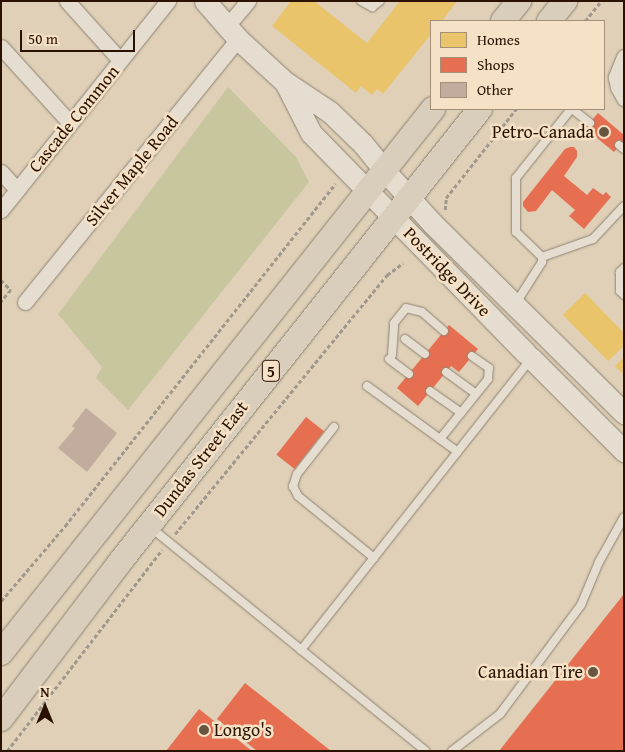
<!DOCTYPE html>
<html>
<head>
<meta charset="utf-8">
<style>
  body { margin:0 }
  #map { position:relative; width:625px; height:752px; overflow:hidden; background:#dfd0b7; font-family:"Gentium Book Plus",serif }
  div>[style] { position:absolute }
  .green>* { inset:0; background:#c8c69e }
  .homes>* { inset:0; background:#e9c46a }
  .shops>* { inset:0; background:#e76f51; transform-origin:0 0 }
  .building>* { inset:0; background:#c1ac9d }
  .path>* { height:2.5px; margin-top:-1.25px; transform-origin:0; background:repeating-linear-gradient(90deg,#a0988d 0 4px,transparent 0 6.5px) }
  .roads { filter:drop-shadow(0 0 1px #8e8272) drop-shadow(0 0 1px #8e8272) }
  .lane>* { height:8px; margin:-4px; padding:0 4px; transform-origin:4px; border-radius:4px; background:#e5ddd0 }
  .street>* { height:15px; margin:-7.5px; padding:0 7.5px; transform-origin:7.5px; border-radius:7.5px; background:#e5ddd0 }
  .secondary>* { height:21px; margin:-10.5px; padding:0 10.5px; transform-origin:10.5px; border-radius:10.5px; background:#e5ddd0 }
  .primary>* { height:24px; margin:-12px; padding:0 12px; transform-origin:12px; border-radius:12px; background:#d9cdbc }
  .dots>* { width:14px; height:14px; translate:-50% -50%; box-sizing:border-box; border:2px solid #f5e2c6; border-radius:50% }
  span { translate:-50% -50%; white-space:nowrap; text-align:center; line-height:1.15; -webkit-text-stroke:5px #f5e2c6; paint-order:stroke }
  .shield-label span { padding:1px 4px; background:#f5e2c6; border:1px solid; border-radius:4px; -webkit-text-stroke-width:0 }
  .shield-label { font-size:16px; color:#2a1100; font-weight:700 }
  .street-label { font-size:18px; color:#2a1100 }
  .poi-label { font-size:18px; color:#2a1100 }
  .right { translate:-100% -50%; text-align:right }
  .left { translate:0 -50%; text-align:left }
  .frame { position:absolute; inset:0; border:2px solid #2a1100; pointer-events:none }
  .legend { position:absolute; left:430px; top:20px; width:175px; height:90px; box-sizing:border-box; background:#f5e2c6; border:1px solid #a48e77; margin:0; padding:6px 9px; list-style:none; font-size:15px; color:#2a1100 }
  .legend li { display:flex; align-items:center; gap:10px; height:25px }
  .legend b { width:25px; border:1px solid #a48e77 }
  .north { position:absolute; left:20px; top:682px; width:50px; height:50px; -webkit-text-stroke:4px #f5e2c6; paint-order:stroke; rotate:0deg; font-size:14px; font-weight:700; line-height:20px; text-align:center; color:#2a1100 }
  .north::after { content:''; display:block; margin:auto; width:18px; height:22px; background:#2a1100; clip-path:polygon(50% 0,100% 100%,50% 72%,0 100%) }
  .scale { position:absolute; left:20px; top:30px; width:115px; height:22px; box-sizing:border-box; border:2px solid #2a1100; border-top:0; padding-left:6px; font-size:15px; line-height:18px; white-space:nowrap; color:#2a1100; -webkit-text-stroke:4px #f5e2c6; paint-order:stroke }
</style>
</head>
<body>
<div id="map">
  <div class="green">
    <i style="clip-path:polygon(228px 87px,296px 157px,309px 182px,128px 410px,96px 378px,102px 367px,58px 314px)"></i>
  </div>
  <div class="homes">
    <i style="clip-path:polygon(291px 1px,314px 1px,367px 43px,400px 1px,457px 1px,442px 21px,431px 21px,431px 34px,383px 94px,377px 89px,372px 95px,361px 86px,356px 93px,272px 26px)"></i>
    <i style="clip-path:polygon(585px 293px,624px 333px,624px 346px,608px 361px,563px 315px)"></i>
    <i style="clip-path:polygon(624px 357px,624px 375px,615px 366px)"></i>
  </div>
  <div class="shops">
    <i style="clip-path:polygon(598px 113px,624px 135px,624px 140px,614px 152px,585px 128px)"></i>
    <i style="clip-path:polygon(570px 147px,574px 147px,577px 151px,577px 157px,564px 176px,587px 195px,593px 188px,603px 195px,606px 192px,611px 197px,584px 229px,569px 216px,575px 210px,552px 190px,536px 211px,528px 212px,523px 206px,523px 202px,565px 149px)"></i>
    <i style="clip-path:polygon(449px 325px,478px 349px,459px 372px,451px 366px,418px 406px,397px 388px)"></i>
    <i style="left:306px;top:417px;width:23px;height:48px;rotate:38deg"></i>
    <i style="clip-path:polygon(624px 594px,624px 751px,499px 751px)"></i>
    <i style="clip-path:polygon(245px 683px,331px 751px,257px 751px,217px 719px)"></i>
    <i style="clip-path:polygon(199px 709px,252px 751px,166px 751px)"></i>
  </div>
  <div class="building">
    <i style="clip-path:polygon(86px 408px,117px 433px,87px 472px,58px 448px,75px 428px,72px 426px)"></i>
  </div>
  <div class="path">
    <i style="left:585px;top:21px;width:26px;rotate:-51deg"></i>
    <i style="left:445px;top:210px;width:12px;rotate:-85deg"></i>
    <i style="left:446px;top:198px;width:113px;rotate:-51.8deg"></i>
    <i style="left:1px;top:280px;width:14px;rotate:45deg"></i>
    <i style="left:11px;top:290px;width:16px;rotate:130deg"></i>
    <i style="left:175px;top:534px;width:335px;rotate:-50.7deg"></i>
    <i style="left:387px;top:275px;width:20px;rotate:-37deg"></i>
    <i style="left:1px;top:601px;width:99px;rotate:-49.5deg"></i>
    <i style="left:65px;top:526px;width:436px;rotate:-51.7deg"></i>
    <i style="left:7px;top:751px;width:254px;rotate:-52.4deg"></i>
  </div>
  <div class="roads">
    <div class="lane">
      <i style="left:361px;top:1px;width:13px;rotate:29deg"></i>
      <i style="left:372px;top:7px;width:10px;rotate:-37deg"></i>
      <i style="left:572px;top:109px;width:23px;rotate:38deg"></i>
      <i style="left:619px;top:145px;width:6px;rotate:39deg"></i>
      <i style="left:542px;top:257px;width:54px;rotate:-19.4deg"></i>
      <i style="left:593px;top:239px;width:45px;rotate:-46.8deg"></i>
      <i style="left:624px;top:268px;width:6px;rotate:135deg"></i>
      <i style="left:620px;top:272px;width:19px;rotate:90deg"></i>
      <i style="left:620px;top:291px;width:6px;rotate:45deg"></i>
      <i style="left:516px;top:303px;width:49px;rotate:-57.6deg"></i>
      <i style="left:542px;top:262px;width:5px;rotate:-90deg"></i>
      <i style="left:542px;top:257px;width:36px;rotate:-136deg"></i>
      <i style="left:516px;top:232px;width:54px;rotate:-90deg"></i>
      <i style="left:516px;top:178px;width:88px;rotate:-51.4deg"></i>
      <i style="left:405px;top:339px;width:25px;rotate:37deg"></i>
      <i style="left:392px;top:355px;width:32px;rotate:-86deg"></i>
      <i style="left:394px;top:323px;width:19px;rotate:-51deg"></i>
      <i style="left:406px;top:308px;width:16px;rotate:14deg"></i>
      <i style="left:422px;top:312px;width:29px;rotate:41deg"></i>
      <i style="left:389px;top:359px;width:25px;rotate:37deg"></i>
      <i style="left:446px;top:372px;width:37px;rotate:36deg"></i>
      <i style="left:367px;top:386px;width:112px;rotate:36deg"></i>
      <i style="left:430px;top:391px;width:38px;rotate:35deg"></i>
      <i style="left:334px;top:427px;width:60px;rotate:128.2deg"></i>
      <i style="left:297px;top:474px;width:13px;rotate:108deg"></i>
      <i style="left:293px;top:486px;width:11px;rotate:63deg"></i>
      <i style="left:298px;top:496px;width:98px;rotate:39.2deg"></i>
      <i style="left:440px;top:439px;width:77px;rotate:-51.3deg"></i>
      <i style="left:488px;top:379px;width:11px;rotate:-85deg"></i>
      <i style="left:489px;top:368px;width:21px;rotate:-145deg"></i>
      <i style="left:150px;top:527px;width:355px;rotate:39.1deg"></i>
      <i style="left:301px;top:650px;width:371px;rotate:-51.7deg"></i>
      <i style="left:452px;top:751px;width:61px;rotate:-37.6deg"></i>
      <i style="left:500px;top:714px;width:136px;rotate:-53.4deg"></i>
      <i style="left:581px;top:605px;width:47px;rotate:-67.3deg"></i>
      <i style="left:599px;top:562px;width:51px;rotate:-60.9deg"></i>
    </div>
    <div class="street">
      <i style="left:67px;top:1px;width:79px;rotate:48.1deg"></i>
      <i style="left:227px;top:26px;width:33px;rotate:-50deg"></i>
      <i style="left:1px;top:47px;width:103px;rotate:47.8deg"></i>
      <i style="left:624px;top:57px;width:22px;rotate:112deg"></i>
      <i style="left:616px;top:77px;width:10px;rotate:79deg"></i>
      <i style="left:618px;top:87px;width:13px;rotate:61deg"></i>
      <i style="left:1px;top:172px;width:24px;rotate:48deg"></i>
      <i style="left:1px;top:210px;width:268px;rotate:-51.4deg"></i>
      <i style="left:25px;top:302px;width:338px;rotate:-51deg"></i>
    </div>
    <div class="secondary">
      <i style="left:205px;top:1px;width:50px;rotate:49deg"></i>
      <i style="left:238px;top:39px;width:64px;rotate:42.5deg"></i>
      <i style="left:285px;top:82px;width:54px;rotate:33.7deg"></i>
      <i style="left:330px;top:112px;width:46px;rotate:44.1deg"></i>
      <i style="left:363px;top:144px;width:33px;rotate:51deg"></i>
      <i style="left:384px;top:170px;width:73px;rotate:47.8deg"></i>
      <i style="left:433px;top:224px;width:269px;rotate:44.7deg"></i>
      <i style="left:286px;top:84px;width:55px;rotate:63deg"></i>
      <i style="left:311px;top:133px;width:308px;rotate:45.7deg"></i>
      <i style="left:531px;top:358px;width:132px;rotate:45deg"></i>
    </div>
    <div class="primary">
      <i style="left:503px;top:21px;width:26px;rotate:-51deg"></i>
      <i style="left:549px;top:21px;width:26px;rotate:-51deg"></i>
      <i style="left:1px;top:653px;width:695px;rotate:-51.55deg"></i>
      <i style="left:1px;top:719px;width:197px;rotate:-52.8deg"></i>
      <i style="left:120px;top:562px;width:579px;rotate:-51.53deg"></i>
    </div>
  </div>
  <div class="dots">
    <i style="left:604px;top:132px;background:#695440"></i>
    <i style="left:593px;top:672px;background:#695440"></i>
    <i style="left:204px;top:730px;background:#695440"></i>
  </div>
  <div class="shield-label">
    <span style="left:271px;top:371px">5</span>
  </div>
  <div class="street-label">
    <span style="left:74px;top:119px;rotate:-51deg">Cascade Common</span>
    <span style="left:132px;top:171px;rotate:-51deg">Silver Maple Road</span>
    <span style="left:447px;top:272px;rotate:46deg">Postridge Drive</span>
    <span style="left:201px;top:459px;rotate:-52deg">Dundas Street East</span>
  </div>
  <div class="poi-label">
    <span class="right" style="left:594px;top:132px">Petro-Canada</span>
    <span class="right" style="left:583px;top:672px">Canadian Tire</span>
    <span class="left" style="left:214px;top:730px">Longo's</span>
  </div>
  <div class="frame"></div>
  <ul class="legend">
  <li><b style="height:14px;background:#e9c46a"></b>Homes</li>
  <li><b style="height:14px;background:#e76f51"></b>Shops</li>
  <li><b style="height:14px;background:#c1ac9d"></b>Other</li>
  </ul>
  <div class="north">N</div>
  <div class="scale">50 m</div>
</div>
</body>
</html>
